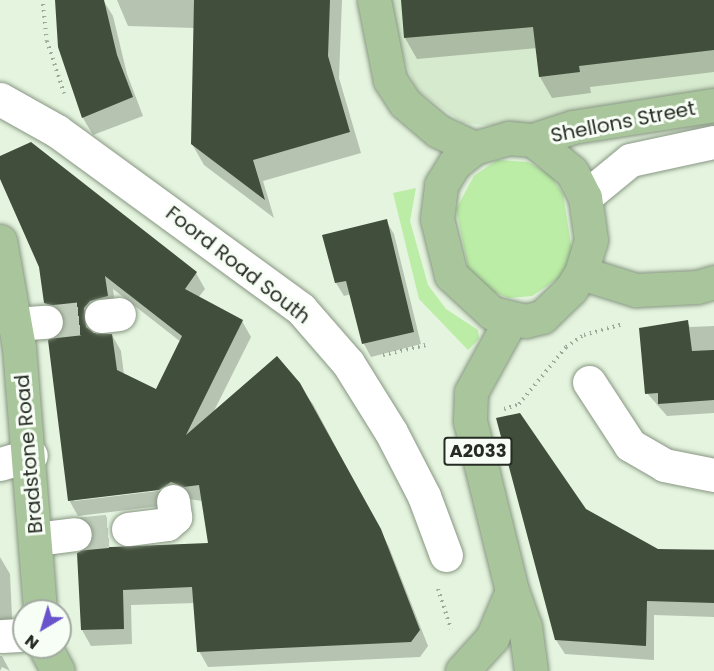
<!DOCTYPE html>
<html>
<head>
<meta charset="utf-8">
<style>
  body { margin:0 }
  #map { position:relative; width:714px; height:671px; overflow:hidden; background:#e4f4de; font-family:Poppins,sans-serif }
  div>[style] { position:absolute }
  .built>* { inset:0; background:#d6eace }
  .green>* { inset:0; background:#bbeda6 }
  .shadow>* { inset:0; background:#0003 }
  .building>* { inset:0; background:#414e3b }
  .minor-tunnel>* { height:33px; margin-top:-16.5px; transform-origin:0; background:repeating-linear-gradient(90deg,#beccb9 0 33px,transparent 0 49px) }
  .path>* { height:4px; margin-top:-2px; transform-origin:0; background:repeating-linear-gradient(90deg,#9da998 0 1.5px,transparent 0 6px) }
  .roads { filter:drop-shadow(0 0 2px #879682) drop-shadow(0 0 2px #879682) }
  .minor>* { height:33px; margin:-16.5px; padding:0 16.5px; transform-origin:16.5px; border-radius:16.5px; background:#fff }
  .major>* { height:33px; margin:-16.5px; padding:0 16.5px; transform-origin:16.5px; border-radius:16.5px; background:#a9c59c }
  span { translate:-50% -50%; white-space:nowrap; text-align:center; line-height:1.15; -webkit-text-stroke:6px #f7fef5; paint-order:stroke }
  .shield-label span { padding:2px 4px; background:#f7fef5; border:2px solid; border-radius:4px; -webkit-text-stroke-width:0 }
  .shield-label { font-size:18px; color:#262c23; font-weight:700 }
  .street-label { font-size:20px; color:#262c23 }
  .north { position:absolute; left:12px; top:599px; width:60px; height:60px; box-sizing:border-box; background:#f7fef5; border:2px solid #a3aaa1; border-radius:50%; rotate:218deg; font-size:16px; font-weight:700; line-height:24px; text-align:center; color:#262c23 }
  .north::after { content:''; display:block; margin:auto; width:21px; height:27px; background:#6953cd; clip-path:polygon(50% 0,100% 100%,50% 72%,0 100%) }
</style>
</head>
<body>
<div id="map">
  <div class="built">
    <i style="clip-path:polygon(391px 0,714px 0,714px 107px,536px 130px,463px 123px,416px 89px,392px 27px)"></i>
  </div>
  <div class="green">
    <i style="clip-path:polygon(497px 160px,528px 162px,551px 175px,563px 194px,572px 250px,565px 274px,532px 296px,509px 298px,485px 289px,468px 267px,456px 209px,474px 176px)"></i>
    <i style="clip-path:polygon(416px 188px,410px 221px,428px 285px,446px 309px,478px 330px,479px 339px,468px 350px,419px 299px,393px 193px)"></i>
  </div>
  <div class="shadow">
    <i style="clip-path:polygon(65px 0,103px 0,113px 16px,127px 74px,143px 116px,93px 135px,83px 118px)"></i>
    <i style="clip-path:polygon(117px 0,342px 0,339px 78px,361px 153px,263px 181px,274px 218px,204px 165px,192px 144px,195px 28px,128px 26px)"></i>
    <i style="clip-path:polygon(404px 0,714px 0,714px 72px,590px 87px,591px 93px,552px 98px,540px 77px,537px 48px,417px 59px,405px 38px)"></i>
    <i style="clip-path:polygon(evenodd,31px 144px,196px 273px,205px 289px,198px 298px,242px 321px,251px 337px,213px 413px,277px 358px,313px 404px,389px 547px,428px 646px,420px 657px,208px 667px,199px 651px,195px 603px,131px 605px,132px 644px,91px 646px,82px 630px,79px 554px,209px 545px,203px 501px,181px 498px,168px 505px,78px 516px,69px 500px,66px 321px,54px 319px,45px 303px,41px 266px,0 175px,0 158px,31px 144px,113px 289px,181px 342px,156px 391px,124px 375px,121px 351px,112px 335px,91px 333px,98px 317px,116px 312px,113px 289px,31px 144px,166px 487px,166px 490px,74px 501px,74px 498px,166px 487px)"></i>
    <i style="clip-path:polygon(386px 221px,394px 234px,421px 344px,371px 357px,364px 344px,351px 294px,344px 296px,336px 283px)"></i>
    <i style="clip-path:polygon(687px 322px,690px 327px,714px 326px,714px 413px,667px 416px,647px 393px)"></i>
    <i style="clip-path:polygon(585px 510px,658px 550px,714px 549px,714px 617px,654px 615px,654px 660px,565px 654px,556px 640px)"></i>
    <i style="clip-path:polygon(0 557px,10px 574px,13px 639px,0 647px)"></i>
    <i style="clip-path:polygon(0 656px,2px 656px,10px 671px,2px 667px,0 671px)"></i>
  </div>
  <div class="building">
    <i style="clip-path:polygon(55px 0,104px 0,117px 55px,133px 97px,82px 118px,58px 47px)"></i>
    <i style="clip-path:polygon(194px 0,330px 0,328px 56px,350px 132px,253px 160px,265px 200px,191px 144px)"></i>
    <i style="clip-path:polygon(401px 0,714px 0,714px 50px,579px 66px,580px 72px,539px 77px,533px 27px,404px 38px)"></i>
    <i style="clip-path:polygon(evenodd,31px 142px,197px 272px,185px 289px,243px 320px,186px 435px,277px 356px,300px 383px,381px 529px,420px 630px,411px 642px,197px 652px,192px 587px,123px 590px,124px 629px,81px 630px,77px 553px,87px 548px,208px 543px,199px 485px,184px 487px,171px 482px,159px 490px,68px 501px,48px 340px,62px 331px,65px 320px,55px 306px,44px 303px,39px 267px,0 179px,0 156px,31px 142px,105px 276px,182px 336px,156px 389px,117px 370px,112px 334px,94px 333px,86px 327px,84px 308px,90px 301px,108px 296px,105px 276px)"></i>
    <i style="clip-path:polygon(387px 219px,414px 332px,362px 344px,346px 281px,335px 283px,322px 235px)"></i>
    <i style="clip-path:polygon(688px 320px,692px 351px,714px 350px,714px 400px,658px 404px,658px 393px,645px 394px,639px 328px)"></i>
    <i style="clip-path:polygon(520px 413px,586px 509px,658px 549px,714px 550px,714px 603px,647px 601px,646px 646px,555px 640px,496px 418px)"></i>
  </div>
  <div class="minor-tunnel">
    <i style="left:46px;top:322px;width:55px;rotate:-6.2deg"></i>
    <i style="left:75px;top:534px;width:53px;rotate:-5.4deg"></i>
  </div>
  <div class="path">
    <i style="left:43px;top:4px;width:37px;rotate:84deg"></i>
    <i style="left:47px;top:41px;width:55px;rotate:71.9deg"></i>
    <i style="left:383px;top:355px;width:44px;rotate:-13.1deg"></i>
    <i style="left:504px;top:409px;width:16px;rotate:-18deg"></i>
    <i style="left:519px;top:404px;width:74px;rotate:-50.5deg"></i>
    <i style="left:566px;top:347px;width:22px;rotate:-34deg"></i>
    <i style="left:584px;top:335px;width:41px;rotate:-15.8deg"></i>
    <i style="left:438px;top:589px;width:42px;rotate:72deg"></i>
  </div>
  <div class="roads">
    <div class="minor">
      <i style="left:0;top:99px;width:65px;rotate:29.3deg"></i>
      <i style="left:57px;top:131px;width:302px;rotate:36.1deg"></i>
      <i style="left:301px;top:309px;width:72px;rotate:49deg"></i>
      <i style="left:348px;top:363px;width:81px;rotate:58.1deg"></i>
      <i style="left:391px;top:432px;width:72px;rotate:62.7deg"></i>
      <i style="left:424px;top:496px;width:63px;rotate:69.6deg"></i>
      <i style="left:585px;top:197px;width:58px;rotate:-39.4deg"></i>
      <i style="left:630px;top:160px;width:86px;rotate:-12.1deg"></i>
      <i style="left:101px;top:316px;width:18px;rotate:-6deg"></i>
      <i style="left:14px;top:324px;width:32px;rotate:-4deg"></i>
      <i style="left:589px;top:382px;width:75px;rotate:56.9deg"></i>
      <i style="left:630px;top:445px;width:39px;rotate:30deg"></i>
      <i style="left:664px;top:465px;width:51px;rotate:11.3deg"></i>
      <i style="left:0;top:464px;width:32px;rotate:-16deg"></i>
      <i style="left:128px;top:529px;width:39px;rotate:-7deg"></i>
      <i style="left:167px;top:524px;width:11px;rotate:-41deg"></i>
      <i style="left:175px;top:517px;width:16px;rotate:-97deg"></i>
      <i style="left:36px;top:539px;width:39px;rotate:-7deg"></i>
      <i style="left:2px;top:636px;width:22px;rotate:-3deg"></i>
    </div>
    <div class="major">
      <i style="left:374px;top:0;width:82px;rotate:78.7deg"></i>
      <i style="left:390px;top:80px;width:27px;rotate:57deg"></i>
      <i style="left:405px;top:103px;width:43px;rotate:40.3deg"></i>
      <i style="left:438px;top:131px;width:40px;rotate:25deg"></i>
      <i style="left:509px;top:138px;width:24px;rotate:5deg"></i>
      <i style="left:533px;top:140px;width:50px;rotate:39.4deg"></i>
      <i style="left:572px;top:172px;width:28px;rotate:63deg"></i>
      <i style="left:585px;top:197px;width:43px;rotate:82.1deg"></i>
      <i style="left:591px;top:240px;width:34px;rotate:107deg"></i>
      <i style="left:581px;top:273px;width:19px;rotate:122deg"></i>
      <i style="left:571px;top:289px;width:40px;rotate:136deg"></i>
      <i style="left:542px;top:317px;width:17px;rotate:167deg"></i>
      <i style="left:525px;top:321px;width:34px;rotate:-166deg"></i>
      <i style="left:492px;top:313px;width:56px;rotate:-137.2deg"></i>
      <i style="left:451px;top:275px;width:58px;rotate:-104deg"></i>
      <i style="left:437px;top:219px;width:34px;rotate:-83deg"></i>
      <i style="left:441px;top:185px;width:25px;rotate:-58deg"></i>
      <i style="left:454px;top:164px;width:26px;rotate:-39deg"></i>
      <i style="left:474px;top:148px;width:36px;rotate:-16deg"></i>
      <i style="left:533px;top:140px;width:42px;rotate:-18deg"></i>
      <i style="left:573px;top:127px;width:143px;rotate:-8.9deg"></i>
      <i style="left:0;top:241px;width:109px;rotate:79.9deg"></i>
      <i style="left:19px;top:348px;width:264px;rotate:85.4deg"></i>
      <i style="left:581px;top:273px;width:58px;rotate:17.2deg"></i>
      <i style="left:636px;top:290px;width:61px;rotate:-2.8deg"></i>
      <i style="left:697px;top:287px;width:18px;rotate:-16deg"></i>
      <i style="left:511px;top:319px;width:83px;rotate:118.7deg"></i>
      <i style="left:471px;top:392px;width:29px;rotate:92deg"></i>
      <i style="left:470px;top:421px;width:175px;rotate:76.1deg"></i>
      <i style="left:512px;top:591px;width:37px;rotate:70deg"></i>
      <i style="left:525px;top:626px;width:45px;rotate:82.4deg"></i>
      <i style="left:45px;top:647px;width:27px;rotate:62deg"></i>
      <i style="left:462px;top:671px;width:45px;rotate:-47.7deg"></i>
      <i style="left:492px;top:638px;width:51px;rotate:-66.9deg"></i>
    </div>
  </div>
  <div class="shield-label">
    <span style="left:478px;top:451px">A2033</span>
  </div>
  <div class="street-label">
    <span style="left:623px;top:122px;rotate:-11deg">Shellons Street</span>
    <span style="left:238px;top:265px;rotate:38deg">Foord Road South</span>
    <span style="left:29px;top:454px;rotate:-95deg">Bradstone Road</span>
  </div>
  <div class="north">N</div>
</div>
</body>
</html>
